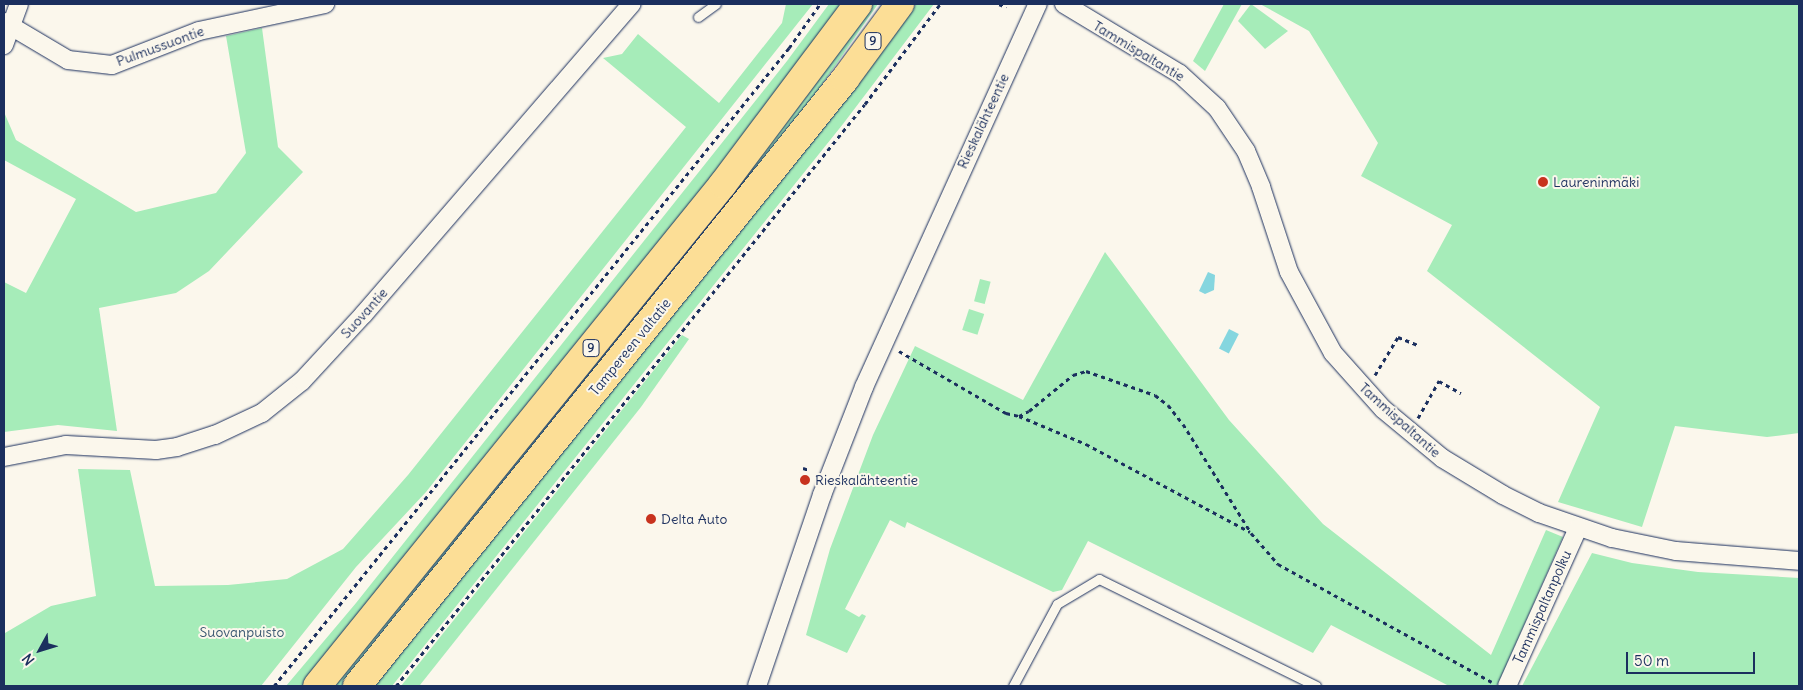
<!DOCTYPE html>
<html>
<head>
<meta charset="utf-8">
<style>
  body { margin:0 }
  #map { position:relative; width:1803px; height:690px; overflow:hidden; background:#fbf7ec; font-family:Delius,sans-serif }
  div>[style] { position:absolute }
  .green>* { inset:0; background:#a6ecb9; transform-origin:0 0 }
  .water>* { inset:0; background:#85d6df; transform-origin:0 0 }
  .path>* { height:3px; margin-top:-1.5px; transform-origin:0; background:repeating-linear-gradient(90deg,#1b2f5e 0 4px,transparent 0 8px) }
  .roads { filter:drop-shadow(0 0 1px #1b2f5e) drop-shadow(0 0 1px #1b2f5e) }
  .lane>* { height:9px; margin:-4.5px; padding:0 4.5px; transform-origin:4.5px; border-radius:4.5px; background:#fbf7ec }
  .street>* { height:18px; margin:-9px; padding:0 9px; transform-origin:9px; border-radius:9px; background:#fbf7ec }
  .highway>* { height:28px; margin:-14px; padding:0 14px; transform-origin:14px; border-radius:14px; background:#fcde96 }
  .dots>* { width:14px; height:14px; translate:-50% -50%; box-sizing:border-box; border:2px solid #fbf7ec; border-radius:50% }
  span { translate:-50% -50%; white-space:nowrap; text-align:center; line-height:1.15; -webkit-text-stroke:4px #fbf7ec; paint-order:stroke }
  .shield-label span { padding:1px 4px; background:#fbf7ec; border:1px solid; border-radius:4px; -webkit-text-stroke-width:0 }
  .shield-label { font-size:12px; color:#1b2f5e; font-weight:700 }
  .street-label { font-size:14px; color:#1b2f5e }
  .poi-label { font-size:14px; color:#1b2f5e }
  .left { translate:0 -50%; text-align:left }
  .park-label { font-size:14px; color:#375570 }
  .frame { position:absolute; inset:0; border:5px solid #1b2f5e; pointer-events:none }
  .north { position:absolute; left:15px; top:625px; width:50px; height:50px; -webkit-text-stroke:4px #fbf7ec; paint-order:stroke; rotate:231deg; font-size:14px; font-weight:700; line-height:20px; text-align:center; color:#1b2f5e }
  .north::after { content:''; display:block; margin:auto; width:18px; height:22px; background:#1b2f5e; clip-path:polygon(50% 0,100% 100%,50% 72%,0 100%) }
  .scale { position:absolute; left:1626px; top:652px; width:129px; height:22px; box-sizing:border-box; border:2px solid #1b2f5e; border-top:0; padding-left:6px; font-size:15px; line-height:18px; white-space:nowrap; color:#1b2f5e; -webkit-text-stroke:4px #fbf7ec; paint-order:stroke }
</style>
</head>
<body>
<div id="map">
  <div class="green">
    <i style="clip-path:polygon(786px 4px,813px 4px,426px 492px,356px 567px,261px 686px,4px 686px,5px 633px,51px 606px,96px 596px,78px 469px,130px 470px,155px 586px,228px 585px,287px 579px,343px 549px,408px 475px,686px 127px,603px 58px,622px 54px,638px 34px,719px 103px,782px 23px)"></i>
    <i style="clip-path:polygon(829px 4px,844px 4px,798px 70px,324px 661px,303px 686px,286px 686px,356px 603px,787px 61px)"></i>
    <i style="clip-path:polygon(870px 4px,878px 4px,789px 132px,381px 642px,343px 686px,333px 686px)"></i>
    <i style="clip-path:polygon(916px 4px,934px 4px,843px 124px,392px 686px,373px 686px,833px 114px)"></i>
    <i style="clip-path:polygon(1224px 4px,1242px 4px,1205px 71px,1193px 61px)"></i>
    <i style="clip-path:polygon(1251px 4px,1288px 31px,1265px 49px,1238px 21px)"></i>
    <i style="clip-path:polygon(1260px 4px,1799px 4px,1799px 433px,1767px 437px,1675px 426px,1642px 527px,1558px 502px,1600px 407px,1427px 271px,1452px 225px,1361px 176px,1378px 143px,1309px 31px)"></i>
    <i style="clip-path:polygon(262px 28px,278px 147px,303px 172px,209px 271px,176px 293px,99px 308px,117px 431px,58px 425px,4px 432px,4px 282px,26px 293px,76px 199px,4px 160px,4px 112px,16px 140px,136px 212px,216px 193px,246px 153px,226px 36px)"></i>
    <i style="clip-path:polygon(1105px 252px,1229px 420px,1323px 524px,1491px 655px,1546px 530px,1563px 537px,1497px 686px,1449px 686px,1331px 625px,1313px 653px,1088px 541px,1062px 590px,1053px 592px,907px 522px,905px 528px,890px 520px,845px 609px,859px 617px,862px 614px,866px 616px,847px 653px,806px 635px,830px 549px,873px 435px,915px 346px,1023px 400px)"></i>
    <i style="left:980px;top:279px;width:11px;height:23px;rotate:15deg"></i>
    <i style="left:969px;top:309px;width:16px;height:22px;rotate:18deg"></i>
    <i style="clip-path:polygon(682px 335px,689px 339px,641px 407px,420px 685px,401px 686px)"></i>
    <i style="clip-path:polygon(1592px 553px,1632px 563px,1698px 572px,1799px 578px,1799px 686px,1522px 686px)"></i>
  </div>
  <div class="water">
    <i style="clip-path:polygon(1208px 272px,1215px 275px,1214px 290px,1205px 294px,1199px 291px)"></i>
    <i style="left:1229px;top:329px;width:11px;height:22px;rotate:27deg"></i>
  </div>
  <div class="path">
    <i style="left:999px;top:4px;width:8px;rotate:23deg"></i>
    <i style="left:899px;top:351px;width:124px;rotate:30.1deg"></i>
    <i style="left:1006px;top:413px;width:13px;rotate:13deg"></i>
    <i style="left:1019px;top:416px;width:11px;rotate:-27deg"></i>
    <i style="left:1029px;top:411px;width:57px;rotate:-39.3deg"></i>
    <i style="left:1073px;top:375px;width:14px;rotate:-17deg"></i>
    <i style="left:1086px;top:371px;width:73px;rotate:19.2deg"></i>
    <i style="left:1155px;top:395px;width:16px;rotate:38deg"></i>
    <i style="left:1168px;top:405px;width:24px;rotate:52deg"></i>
    <i style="left:1183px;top:424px;width:128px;rotate:58deg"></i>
    <i style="left:1251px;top:533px;width:41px;rotate:48.9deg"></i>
    <i style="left:1278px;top:564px;width:244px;rotate:28.9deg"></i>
    <i style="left:1375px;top:375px;width:44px;rotate:-58.8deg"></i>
    <i style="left:1398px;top:337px;width:22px;rotate:22deg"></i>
    <i style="left:1019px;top:416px;width:73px;rotate:22.7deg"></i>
    <i style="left:1086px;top:444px;width:186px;rotate:28.2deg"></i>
    <i style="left:1418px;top:418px;width:43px;rotate:-60.4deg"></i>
    <i style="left:1439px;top:381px;width:25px;rotate:29deg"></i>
    <i style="left:803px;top:468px;width:6px;rotate:18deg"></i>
    <i style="left:274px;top:686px;width:820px;rotate:-51.09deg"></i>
    <i style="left:789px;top:48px;width:54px;rotate:-54.8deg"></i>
    <i style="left:396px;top:686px;width:747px;rotate:-51.14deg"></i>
    <i style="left:865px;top:104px;width:125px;rotate:-53.1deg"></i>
  </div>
  <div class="roads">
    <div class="lane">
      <i style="left:698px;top:17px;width:22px;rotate:-36deg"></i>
      <i style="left:1013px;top:686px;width:93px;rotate:-61.8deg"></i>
      <i style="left:1057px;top:604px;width:49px;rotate:-30.8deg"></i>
      <i style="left:1099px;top:579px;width:242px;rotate:26.2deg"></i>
    </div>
    <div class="street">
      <i style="left:1064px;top:4px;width:135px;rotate:31.1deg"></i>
      <i style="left:1180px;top:74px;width:50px;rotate:42.6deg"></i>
      <i style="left:1217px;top:108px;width:52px;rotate:56deg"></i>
      <i style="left:1246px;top:151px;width:39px;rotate:67deg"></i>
      <i style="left:1261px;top:187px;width:89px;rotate:71.8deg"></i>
      <i style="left:1289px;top:272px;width:92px;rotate:61.5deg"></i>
      <i style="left:1333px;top:353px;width:75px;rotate:48.2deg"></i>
      <i style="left:1383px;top:409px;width:77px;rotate:39.7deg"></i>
      <i style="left:1442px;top:458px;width:71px;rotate:31.2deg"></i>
      <i style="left:1503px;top:495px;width:40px;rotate:26.6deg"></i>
      <i style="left:1539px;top:513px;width:77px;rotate:18.9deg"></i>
      <i style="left:1612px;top:538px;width:65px;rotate:11.5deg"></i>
      <i style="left:1676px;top:551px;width:123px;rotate:4.6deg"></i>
      <i style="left:4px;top:22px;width:74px;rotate:30.7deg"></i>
      <i style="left:68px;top:60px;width:44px;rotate:6.5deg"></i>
      <i style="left:112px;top:65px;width:93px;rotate:-21.3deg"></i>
      <i style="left:199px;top:31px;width:129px;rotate:-12.1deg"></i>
      <i style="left:4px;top:45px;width:44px;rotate:-69.9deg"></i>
      <i style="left:4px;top:457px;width:63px;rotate:-11deg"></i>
      <i style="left:66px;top:445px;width:90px;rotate:3.2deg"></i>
      <i style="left:156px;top:450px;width:21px;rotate:-8deg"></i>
      <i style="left:177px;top:447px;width:40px;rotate:-18deg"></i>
      <i style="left:215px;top:435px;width:52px;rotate:-25.1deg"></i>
      <i style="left:262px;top:413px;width:51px;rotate:-38.7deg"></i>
      <i style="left:302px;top:381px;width:90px;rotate:-47.3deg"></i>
      <i style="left:363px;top:315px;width:411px;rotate:-49.2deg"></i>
      <i style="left:757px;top:686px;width:202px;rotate:-71.2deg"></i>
      <i style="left:822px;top:495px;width:116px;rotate:-68.7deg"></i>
      <i style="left:864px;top:387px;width:421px;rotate:-65.6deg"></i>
      <i style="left:1507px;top:686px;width:173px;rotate:-65.8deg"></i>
    </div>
    <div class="highway">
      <i style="left:317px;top:686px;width:646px;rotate:-51.04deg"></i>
      <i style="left:723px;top:184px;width:225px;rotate:-53.1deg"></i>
      <i style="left:357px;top:686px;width:779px;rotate:-51.2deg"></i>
      <i style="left:845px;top:79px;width:93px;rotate:-53.7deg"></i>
    </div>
  </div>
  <div class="dots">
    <i style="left:1543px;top:182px;background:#c8321e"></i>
    <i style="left:805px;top:480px;background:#c8321e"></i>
    <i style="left:651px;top:519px;background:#c8321e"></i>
  </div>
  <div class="shield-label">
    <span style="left:873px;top:41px">9</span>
    <span style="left:591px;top:348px">9</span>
  </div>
  <div class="street-label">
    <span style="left:160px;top:46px;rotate:-20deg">Pulmussuontie</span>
    <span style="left:1139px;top:51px;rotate:31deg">Tammispaltantie</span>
    <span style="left:983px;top:121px;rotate:-65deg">Rieskalähteentie</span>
    <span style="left:364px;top:313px;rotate:-48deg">Suovantie</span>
    <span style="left:630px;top:347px;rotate:-51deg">Tampereen valtatie</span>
    <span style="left:1400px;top:420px;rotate:42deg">Tammispaltantie</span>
    <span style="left:1542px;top:607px;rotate:-66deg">Tammispaltanpolku</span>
  </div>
  <div class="poi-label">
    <span class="left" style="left:1553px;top:182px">Laureninmäki</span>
    <span class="left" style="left:815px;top:480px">Rieskalähteentie</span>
    <span class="left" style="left:661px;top:519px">Delta Auto</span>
  </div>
  <div class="park-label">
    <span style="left:242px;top:632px">Suovanpuisto</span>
  </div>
  <div class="frame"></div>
  <div class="north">N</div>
  <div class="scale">50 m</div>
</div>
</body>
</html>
